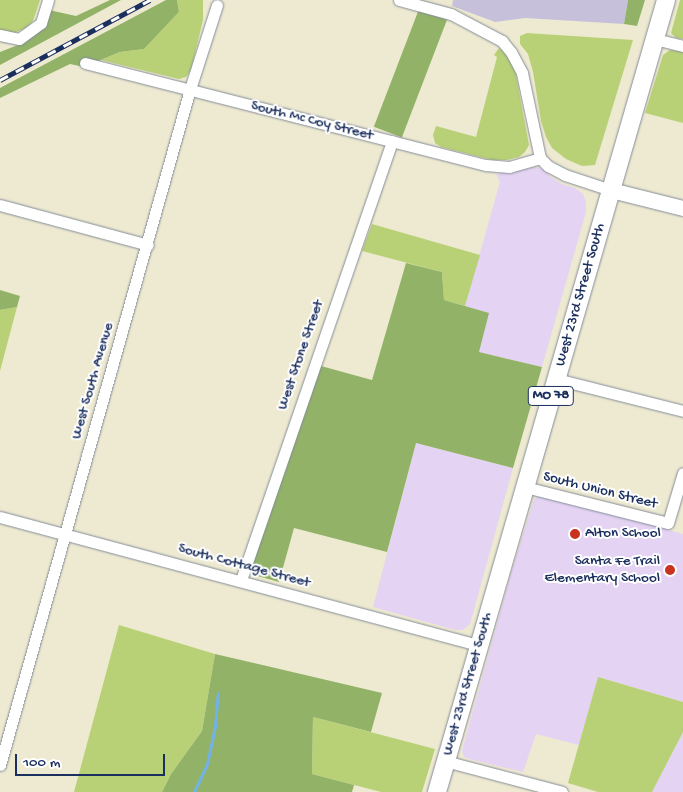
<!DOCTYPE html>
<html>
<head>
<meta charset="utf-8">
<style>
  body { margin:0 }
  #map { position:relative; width:683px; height:792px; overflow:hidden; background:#eeead1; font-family:"Gochi Hand",sans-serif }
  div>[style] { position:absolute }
  .built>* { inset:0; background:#e4d3f2 }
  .industrial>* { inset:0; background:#c6c0da }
  .green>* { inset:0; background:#b8d176 }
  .forest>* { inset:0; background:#92b367; transform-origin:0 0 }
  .stream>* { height:3px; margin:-1.5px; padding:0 1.5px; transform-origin:1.5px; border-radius:1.5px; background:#72b2e6 }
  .roads { filter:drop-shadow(0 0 1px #848c98) drop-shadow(0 0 1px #848c98) }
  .street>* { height:11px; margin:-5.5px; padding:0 5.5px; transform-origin:5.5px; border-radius:5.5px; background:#fff }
  .secondary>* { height:15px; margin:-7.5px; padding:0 7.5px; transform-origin:7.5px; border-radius:7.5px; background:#fff }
  .primary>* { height:18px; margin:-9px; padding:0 9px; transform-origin:9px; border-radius:9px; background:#fff }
  .rail>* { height:5px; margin-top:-2.5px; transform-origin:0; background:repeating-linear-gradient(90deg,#fff 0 9px,#1b2f5e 0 18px); box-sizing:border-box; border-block:1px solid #1b2f5e }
  .dots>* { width:14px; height:14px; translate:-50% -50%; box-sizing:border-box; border:2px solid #fff; border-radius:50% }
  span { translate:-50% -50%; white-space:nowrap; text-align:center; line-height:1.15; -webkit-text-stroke:4px #fff; paint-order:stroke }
  .shield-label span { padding:1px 4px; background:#fff; border:1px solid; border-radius:4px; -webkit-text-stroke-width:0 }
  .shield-label { font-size:14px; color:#1b2f5e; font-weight:700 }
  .street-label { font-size:15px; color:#1b2f5e }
  .poi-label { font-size:15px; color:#1b2f5e }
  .left { translate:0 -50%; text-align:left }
  .right { translate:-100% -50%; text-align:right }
  .scale { position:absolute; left:15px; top:754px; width:150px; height:22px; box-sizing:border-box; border:2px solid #1b2f5e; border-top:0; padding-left:6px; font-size:15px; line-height:18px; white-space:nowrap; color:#1b2f5e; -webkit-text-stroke:4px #fff; paint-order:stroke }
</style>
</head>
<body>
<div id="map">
  <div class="built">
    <i style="clip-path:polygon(535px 167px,543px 169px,552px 178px,564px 185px,575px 188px,583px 194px,586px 202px,586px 212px,542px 367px,479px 352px,465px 306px,500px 182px,496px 174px)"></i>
    <i style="clip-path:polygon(416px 443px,513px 468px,470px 624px,463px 630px,455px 630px,373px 607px)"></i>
    <i style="clip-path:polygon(540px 496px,583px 505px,683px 534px,683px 702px,598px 677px,579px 745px,536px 734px,523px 772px,473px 760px,464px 757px,462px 751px,511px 573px,534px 499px)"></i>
    <i style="clip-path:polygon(683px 732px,683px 792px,652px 792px)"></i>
  </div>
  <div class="industrial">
    <i style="clip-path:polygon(453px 0,628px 0,624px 24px,525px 18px,495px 22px,452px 6px)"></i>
  </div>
  <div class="green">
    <i style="clip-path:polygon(0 0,40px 0,33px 21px,26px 28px,14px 33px,0 31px)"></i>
    <i style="clip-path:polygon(177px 0,203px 0,203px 20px,191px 70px,186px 77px,179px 79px,101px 60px,120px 52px,144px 49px,179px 12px)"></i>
    <i style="clip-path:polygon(680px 0,683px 0,683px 39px,676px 38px,671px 33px)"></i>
    <i style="clip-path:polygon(527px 33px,633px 40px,595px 165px,582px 166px,566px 159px,552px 148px,546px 137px,541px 121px,533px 72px,528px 54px,520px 44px,520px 36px)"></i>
    <i style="clip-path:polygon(499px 48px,507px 55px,515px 70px,529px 145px,525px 152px,519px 157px,507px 160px,492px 160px,441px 147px,435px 143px,433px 135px,436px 126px,476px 137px,497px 57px,494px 55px)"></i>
    <i style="clip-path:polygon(670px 50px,683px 51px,683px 123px,645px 113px,663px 55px)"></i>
    <i style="clip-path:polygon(372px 224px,480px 255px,465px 306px,444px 300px,442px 272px,362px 251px)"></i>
    <i style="clip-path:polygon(17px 307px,0 371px,0 310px)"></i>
    <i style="clip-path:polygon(119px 625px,215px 654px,202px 731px,171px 774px,162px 792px,74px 792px)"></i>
    <i style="clip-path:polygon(598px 677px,683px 702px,683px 732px,652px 792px,598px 792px,568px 783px)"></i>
    <i style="clip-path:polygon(313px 717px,435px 749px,422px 792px,381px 792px,312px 774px)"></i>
  </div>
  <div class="forest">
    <i style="clip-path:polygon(110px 0,121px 0,0 65px,0 52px,18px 45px,45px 27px,49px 10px,76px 16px)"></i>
    <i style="clip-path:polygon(166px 0,177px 0,179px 12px,144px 49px,120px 52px,84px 67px,70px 64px,0 98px,0 88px)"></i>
    <i style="clip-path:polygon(628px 0,645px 0,637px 26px,624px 24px)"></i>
    <i style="left:419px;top:9px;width:30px;height:126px;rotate:21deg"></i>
    <i style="clip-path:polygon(406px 263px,442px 272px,444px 300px,489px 313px,479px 352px,542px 367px,513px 468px,416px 443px,387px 552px,294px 528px,279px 582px,254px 575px,250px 571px,321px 366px,372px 380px)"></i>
    <i style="clip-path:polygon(0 290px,20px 296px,17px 307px,0 310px)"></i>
    <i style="clip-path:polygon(215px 654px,382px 693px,371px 732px,313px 717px,312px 774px,354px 785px,352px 792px,162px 792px,171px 774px,202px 731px)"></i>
  </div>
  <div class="stream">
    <i style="left:194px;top:792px;width:31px;rotate:-65deg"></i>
    <i style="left:207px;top:764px;width:39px;rotate:-78deg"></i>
    <i style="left:215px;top:726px;width:33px;rotate:-85deg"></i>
  </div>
  <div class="roads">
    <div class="street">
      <i style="left:399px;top:0;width:54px;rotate:15.1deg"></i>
      <i style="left:451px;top:14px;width:58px;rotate:27.9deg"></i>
      <i style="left:502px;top:41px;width:14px;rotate:51deg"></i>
      <i style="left:511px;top:52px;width:24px;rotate:62deg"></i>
      <i style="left:522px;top:73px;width:87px;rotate:78deg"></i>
      <i style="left:540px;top:158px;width:11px;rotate:45deg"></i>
      <i style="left:548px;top:166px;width:19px;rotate:28deg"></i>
      <i style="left:565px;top:175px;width:48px;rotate:18.1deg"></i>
      <i style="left:0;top:35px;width:19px;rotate:12deg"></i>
      <i style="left:19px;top:39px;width:27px;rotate:-36deg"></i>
      <i style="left:41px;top:23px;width:24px;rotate:-73deg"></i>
      <i style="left:655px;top:39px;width:29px;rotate:14deg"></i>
      <i style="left:85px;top:63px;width:414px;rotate:14.3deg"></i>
      <i style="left:486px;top:165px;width:23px;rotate:5deg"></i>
      <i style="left:509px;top:167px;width:32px;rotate:-16deg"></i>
      <i style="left:0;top:205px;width:153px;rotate:15.1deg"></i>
      <i style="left:556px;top:379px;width:131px;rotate:14.1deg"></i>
      <i style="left:525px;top:487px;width:147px;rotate:14.1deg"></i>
      <i style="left:668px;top:523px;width:52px;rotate:-73.3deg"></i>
      <i style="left:0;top:517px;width:496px;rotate:15deg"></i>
      <i style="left:241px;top:580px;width:464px;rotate:-71deg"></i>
      <i style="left:445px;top:761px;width:121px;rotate:14.8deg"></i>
      <i style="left:0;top:765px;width:702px;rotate:-74.3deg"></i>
      <i style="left:190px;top:89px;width:88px;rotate:-72.2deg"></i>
    </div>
    <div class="secondary">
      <i style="left:611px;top:190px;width:74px;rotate:14deg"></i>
    </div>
    <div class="primary">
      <i style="left:437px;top:792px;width:824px;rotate:-73.87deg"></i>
    </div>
  </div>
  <div class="rail">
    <i style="left:0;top:80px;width:170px;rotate:-28.1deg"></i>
  </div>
  <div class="dots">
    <i style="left:575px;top:534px;background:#c8321e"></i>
    <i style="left:670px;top:570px;background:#c8321e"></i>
  </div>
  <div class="shield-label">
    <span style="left:551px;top:396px">MO 78</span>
  </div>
  <div class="street-label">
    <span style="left:312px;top:121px;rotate:14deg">South Mc Coy Street</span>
    <span style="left:581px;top:295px;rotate:-74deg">West 23rd Street South</span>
    <span style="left:301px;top:355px;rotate:-71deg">West Stone Street</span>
    <span style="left:93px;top:381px;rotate:-74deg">West South Avenue</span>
    <span style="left:600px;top:491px;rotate:14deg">South Union Street</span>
    <span style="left:244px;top:566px;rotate:15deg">South Cottage Street</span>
    <span style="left:468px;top:684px;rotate:-74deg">West 23rd Street South</span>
  </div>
  <div class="poi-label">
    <span class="left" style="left:585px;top:534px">Alton School</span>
    <span class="right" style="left:660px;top:570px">Santa Fe Trail<br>Elementary School</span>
  </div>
  <div class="scale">100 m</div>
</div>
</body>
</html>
